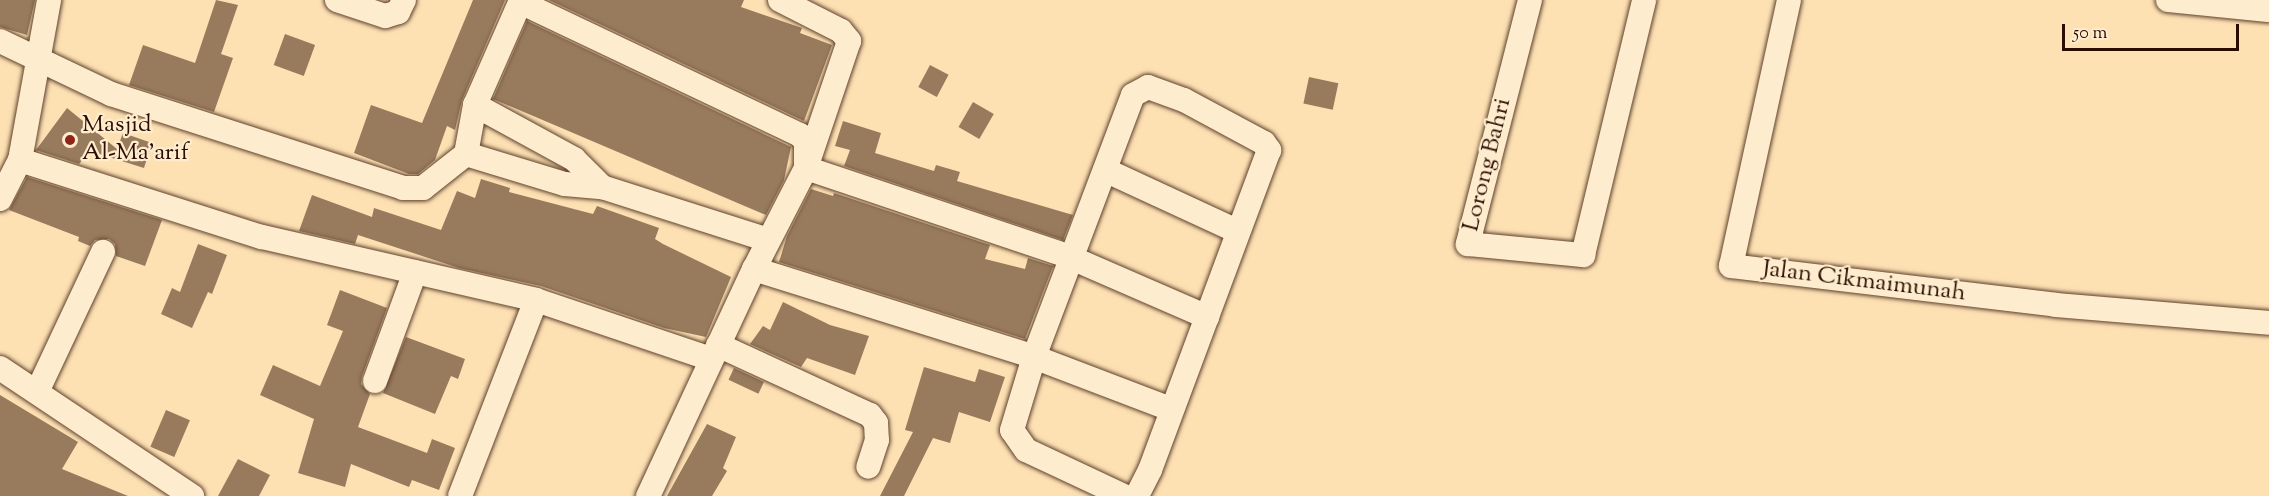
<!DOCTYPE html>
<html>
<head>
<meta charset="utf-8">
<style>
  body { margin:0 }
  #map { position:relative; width:2269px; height:496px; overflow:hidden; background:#fde1b3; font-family:"Sorts Mill Goudy",serif }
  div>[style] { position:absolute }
  .building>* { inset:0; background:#987b5d; transform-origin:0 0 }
  .roads { filter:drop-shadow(0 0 2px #5f412d) drop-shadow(0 0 2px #5f412d) }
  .minor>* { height:24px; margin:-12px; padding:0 12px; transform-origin:12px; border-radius:12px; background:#feecce }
  .dots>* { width:16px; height:16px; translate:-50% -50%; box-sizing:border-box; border:3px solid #feecce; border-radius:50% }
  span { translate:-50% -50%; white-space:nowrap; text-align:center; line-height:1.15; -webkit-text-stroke:4.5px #feecce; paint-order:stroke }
  .poi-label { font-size:24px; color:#2a0c00 }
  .left { translate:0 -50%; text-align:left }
  .street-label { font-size:24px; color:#2a0c00 }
  .scale { position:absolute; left:2062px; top:24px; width:177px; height:27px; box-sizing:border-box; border:3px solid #2a0c00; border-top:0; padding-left:8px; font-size:18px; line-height:21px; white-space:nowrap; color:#2a0c00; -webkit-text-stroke:4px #feecce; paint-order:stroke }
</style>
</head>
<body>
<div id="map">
  <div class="building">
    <i style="clip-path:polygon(0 0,35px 0,27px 35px,0 27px)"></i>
    <i style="clip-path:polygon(216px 0,238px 5px,221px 54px,233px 58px,214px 112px,129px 85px,143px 45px,195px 63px)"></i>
    <i style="clip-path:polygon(473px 0,505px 0,462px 100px,455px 130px,447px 126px,435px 160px,418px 174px,409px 174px,354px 153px,371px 105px,422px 123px)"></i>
    <i style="clip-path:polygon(549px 0,744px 0,741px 7px,802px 28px,800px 33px,832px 45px,804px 121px)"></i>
    <i style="clip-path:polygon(527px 21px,791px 147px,784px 180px,766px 215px,493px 99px)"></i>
    <i style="left:285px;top:34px;width:32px;height:33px;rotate:20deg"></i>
    <i style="left:930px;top:65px;width:21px;height:25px;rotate:28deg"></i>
    <i style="left:1309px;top:77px;width:30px;height:27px;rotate:12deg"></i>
    <i style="left:973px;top:102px;width:24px;height:29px;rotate:30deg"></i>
    <i style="clip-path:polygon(67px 108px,117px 149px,123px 133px,152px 143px,144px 168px,90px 151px,79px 164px,36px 150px)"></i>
    <i style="clip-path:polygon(843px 121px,881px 133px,875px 153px,934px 171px,936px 165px,960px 172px,957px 181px,1073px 215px,1063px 240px,844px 166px,850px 150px,835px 146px)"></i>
    <i style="clip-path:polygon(27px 177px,162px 220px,145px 266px,116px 256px,115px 244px,109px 239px,95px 240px,90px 246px,78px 241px,79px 237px,9px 210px)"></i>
    <i style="clip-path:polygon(481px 179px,510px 188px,509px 192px,593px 214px,597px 206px,659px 228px,655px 239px,663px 244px,731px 277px,706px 337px,664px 328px,541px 286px,459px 268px,358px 235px,355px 244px,299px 231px,312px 195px,372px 217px,374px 208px,441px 230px,457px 191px,475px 198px)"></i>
    <i style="clip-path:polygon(811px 189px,833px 196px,834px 193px,990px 245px,985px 259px,1025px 269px,1028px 258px,1053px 266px,1025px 339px,779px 262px,787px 236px)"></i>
    <i style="clip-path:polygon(198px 244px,227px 255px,212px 294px,208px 292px,192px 328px,161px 314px,172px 288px,180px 292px)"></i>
    <i style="clip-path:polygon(340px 290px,387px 308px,362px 376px,361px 384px,370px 394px,358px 427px,427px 453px,432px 439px,455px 448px,439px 490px,412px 480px,409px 487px,351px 464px,345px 487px,298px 473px,314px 419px,260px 395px,273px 365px,320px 386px,343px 331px,327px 325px)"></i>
    <i style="clip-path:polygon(783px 302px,830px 325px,869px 336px,855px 375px,807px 358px,801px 367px,750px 344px,763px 326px,770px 330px)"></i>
    <i style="clip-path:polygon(406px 337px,465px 359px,458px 379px,451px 376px,435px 414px,383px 393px)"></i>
    <i style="clip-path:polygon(924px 367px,975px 382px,979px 369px,1005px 377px,990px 422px,959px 412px,950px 443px,933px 438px,904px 496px,880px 496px,913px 432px,905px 430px)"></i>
    <i style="left:734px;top:368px;width:33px;height:13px;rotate:25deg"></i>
    <i style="clip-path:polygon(0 395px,78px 442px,62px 469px,128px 496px,0 496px)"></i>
    <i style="left:166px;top:410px;width:26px;height:40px;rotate:23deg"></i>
    <i style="clip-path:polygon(707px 424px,736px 437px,723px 468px,727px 471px,712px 496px,667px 496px)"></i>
    <i style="clip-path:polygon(238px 459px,270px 475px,259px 496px,218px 496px)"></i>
  </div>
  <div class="roads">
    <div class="minor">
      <i style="left:337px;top:0;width:51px;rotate:18.4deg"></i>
      <i style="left:385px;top:16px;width:14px;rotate:-17deg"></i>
      <i style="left:398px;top:12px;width:13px;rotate:-63deg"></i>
      <i style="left:780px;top:0;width:68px;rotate:26.9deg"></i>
      <i style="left:841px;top:31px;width:13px;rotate:51deg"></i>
      <i style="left:849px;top:41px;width:134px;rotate:108.7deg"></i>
      <i style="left:806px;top:168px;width:275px;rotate:18.6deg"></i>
      <i style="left:1067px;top:256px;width:153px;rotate:23.5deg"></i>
      <i style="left:1530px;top:0;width:252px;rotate:104.3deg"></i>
      <i style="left:1468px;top:244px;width:116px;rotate:5.5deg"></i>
      <i style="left:1583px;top:255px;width:262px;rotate:-76.5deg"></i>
      <i style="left:1789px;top:0;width:272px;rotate:102.3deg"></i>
      <i style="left:1731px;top:266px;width:327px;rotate:6.8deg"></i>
      <i style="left:2056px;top:305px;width:214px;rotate:4.8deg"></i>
      <i style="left:2168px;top:0;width:101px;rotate:5.7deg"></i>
      <i style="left:520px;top:2px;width:310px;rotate:25.4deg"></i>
      <i style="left:800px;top:135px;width:9px;rotate:49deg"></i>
      <i style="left:806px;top:142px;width:26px;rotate:90deg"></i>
      <i style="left:806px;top:168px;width:114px;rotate:117.2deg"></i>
      <i style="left:754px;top:269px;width:251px;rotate:115deg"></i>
      <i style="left:0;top:41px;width:123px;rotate:25.5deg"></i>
      <i style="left:111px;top:94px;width:307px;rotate:17.8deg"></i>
      <i style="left:403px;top:188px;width:20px"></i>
      <i style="left:423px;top:188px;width:55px;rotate:-38.3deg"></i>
      <i style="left:466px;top:154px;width:103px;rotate:16.9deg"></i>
      <i style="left:565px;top:184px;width:37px;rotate:5deg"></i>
      <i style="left:602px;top:187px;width:174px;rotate:17.7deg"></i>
      <i style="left:475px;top:105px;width:113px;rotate:28.6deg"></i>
      <i style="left:574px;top:159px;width:40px;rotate:45deg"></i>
      <i style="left:466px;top:154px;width:50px;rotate:-79.6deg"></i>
      <i style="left:475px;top:105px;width:115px;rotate:-66.3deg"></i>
      <i style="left:20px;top:160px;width:254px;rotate:17.7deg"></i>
      <i style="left:262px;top:237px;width:281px;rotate:12.9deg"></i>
      <i style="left:536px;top:300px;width:185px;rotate:18.6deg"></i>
      <i style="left:1105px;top:170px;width:145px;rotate:24.8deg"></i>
      <i style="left:0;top:199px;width:44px;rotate:-62.9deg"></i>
      <i style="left:20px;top:160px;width:163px;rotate:-79.7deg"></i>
      <i style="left:754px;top:269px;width:294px;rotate:17.4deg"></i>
      <i style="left:1034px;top:357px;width:146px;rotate:20.9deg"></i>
      <i style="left:718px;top:345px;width:167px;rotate:24.7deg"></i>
      <i style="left:870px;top:415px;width:10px;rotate:53deg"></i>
      <i style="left:876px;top:423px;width:17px;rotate:87deg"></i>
      <i style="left:877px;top:440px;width:28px;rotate:108deg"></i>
      <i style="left:0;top:368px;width:231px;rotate:33.7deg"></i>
      <i style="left:375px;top:381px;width:116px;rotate:-69.8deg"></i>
      <i style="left:37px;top:392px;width:155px;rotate:-64.8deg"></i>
      <i style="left:460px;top:496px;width:210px;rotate:-68.8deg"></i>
      <i style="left:1124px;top:496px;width:108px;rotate:-154.9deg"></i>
      <i style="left:1026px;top:450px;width:24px;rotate:-125deg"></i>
      <i style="left:1012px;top:430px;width:76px;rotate:-73.2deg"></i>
      <i style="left:1034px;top:357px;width:280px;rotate:-69.3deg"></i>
      <i style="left:1133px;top:95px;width:17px;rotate:-28deg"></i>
      <i style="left:1148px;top:87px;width:38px;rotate:20deg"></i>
      <i style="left:1184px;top:100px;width:91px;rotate:28.3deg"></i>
      <i style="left:1264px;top:143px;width:9px;rotate:54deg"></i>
      <i style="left:1269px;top:150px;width:341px;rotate:110.4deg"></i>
      <i style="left:1150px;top:470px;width:29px;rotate:117deg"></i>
    </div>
  </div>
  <div class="dots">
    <i style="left:70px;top:140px;background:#8f2418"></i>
  </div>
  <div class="poi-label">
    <span class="left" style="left:82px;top:140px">Masjid<br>Al-Ma'arif</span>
  </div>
  <div class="street-label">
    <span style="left:1488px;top:165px;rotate:-76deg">Lorong Bahri</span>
    <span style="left:1864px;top:282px;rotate:7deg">Jalan Cikmaimunah</span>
  </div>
  <div class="scale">50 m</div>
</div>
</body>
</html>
